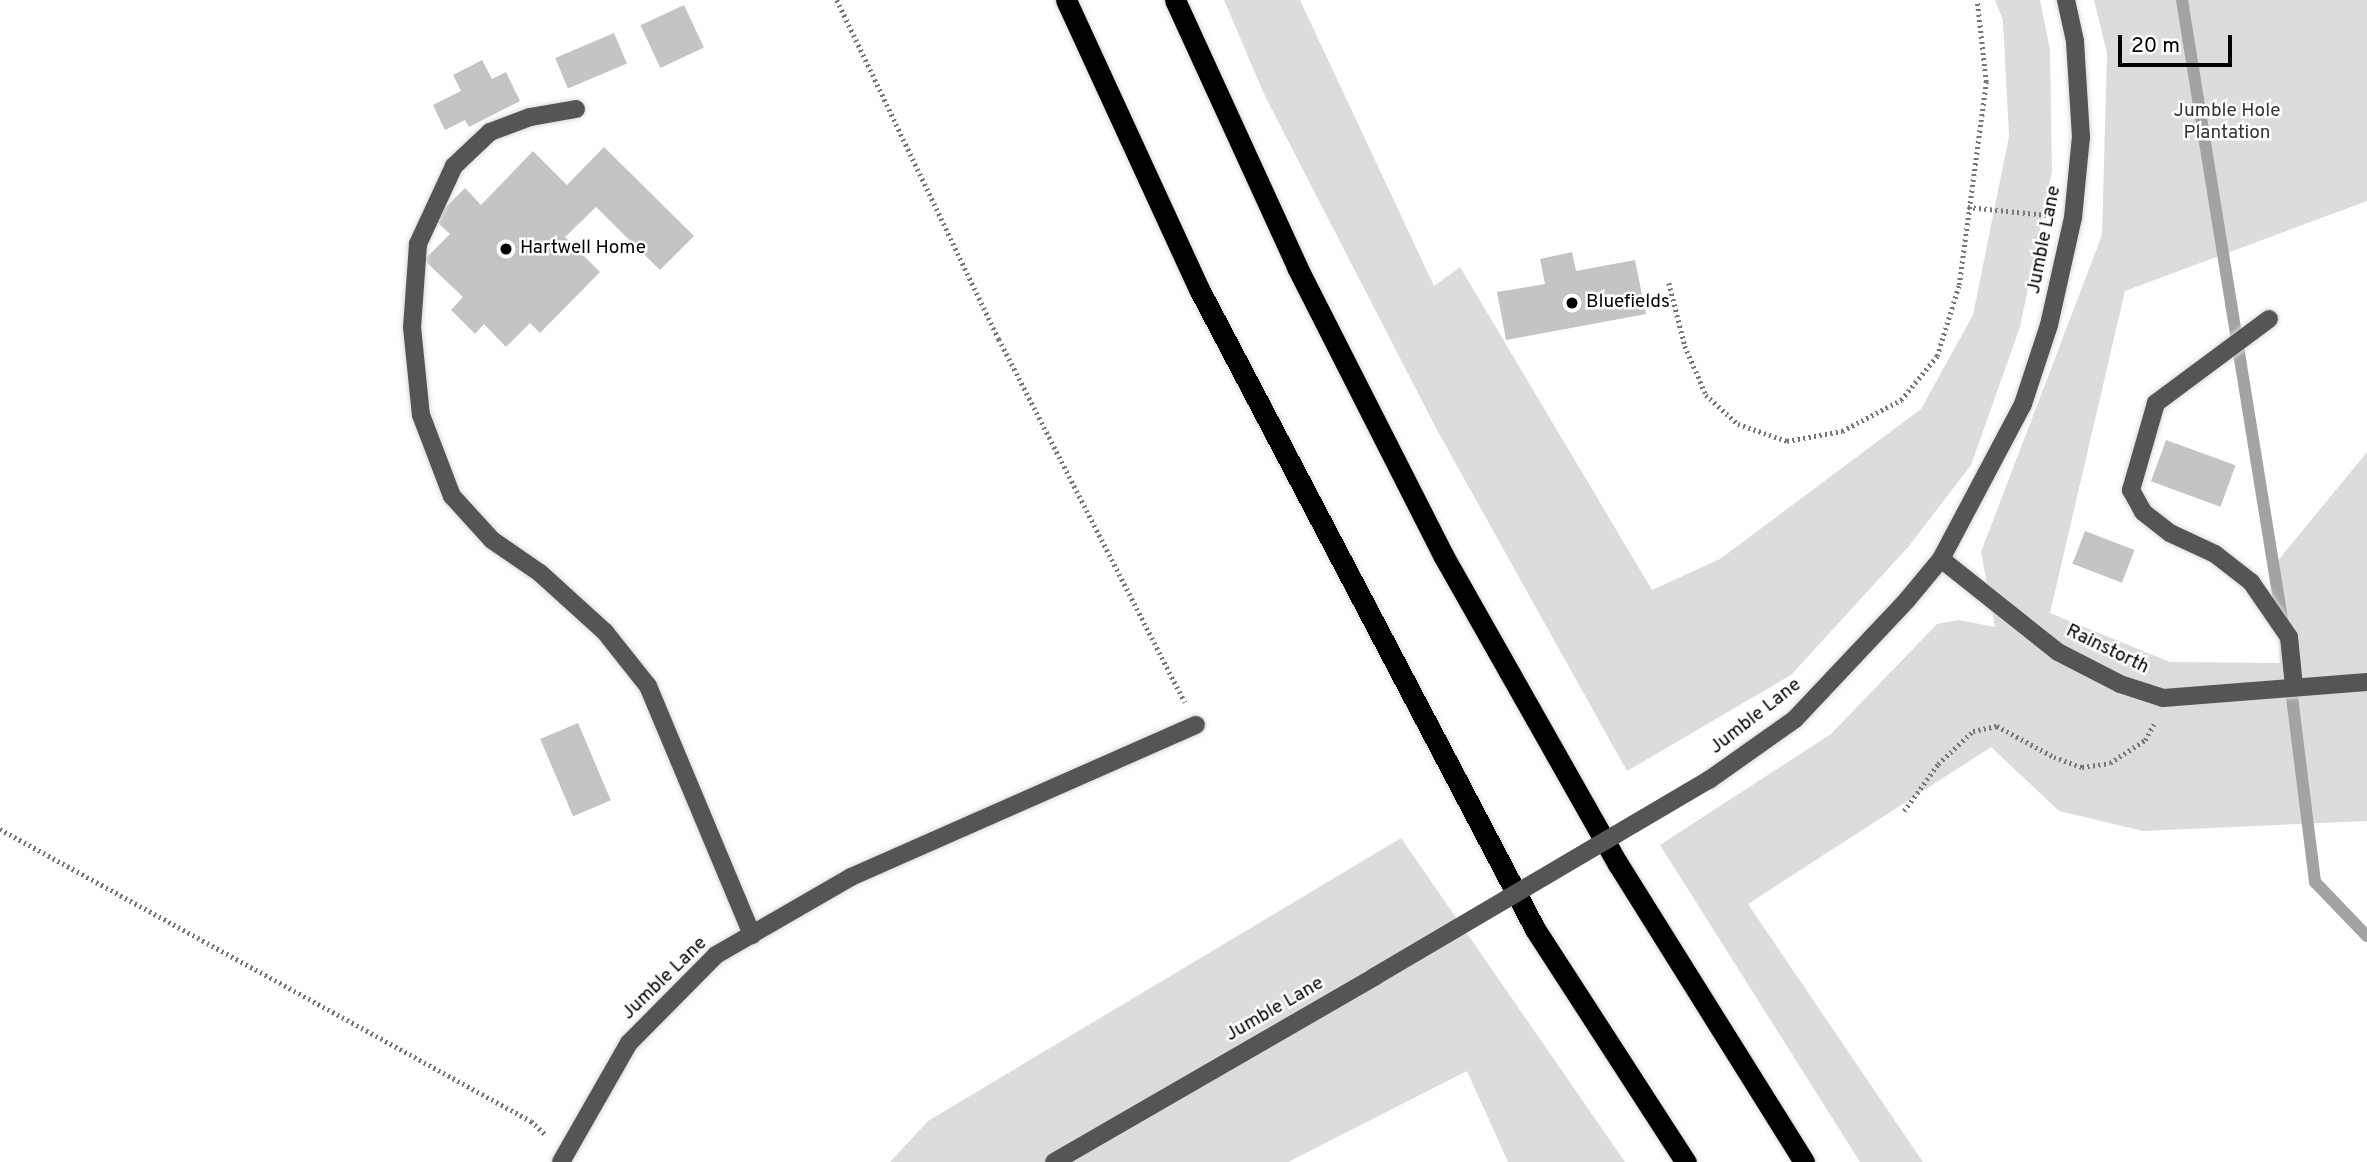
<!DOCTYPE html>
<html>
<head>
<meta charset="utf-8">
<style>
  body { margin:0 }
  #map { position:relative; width:2367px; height:1162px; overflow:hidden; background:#fff; font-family:Overpass,sans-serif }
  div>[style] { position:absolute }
  .green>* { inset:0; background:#dcdcdc }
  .stream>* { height:12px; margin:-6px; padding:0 6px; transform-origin:6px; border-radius:6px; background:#a3a3a3 }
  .building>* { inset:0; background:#c4c4c4; transform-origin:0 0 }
  .path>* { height:4.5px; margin-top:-2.25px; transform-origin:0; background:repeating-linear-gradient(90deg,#777 0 2px,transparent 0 5.5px) }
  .roads { filter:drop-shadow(0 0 2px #dbdbdb) drop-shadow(0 0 2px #dbdbdb) }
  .minor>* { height:18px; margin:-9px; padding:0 9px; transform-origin:9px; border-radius:9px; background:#555 }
  .highway>* { height:21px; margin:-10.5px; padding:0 10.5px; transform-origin:10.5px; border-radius:10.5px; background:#000 }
  .minor-bridge>* { height:18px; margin:-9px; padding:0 9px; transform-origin:9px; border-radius:9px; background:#555 }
  .dots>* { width:19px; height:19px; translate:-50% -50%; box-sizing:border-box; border:4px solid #fff; border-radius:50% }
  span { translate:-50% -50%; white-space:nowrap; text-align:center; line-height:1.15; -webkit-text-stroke:5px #fff; paint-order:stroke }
  .park-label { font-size:19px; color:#333 }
  .street-label { font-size:19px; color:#000 }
  .poi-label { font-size:19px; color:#000 }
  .left { translate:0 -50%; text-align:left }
  .scale { position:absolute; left:2118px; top:35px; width:114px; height:32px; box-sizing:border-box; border:4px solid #000; border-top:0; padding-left:9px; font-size:21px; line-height:24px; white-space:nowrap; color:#000; -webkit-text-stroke:5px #fff; paint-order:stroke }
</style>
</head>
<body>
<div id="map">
  <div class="green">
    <i style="clip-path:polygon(1224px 0,1300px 0,1434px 286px,1460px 267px,1652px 590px,1720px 559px,1921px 409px,1973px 315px,2009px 136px,2003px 21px,1995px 0,2040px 0,2050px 50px,2052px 172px,2020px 327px,1971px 465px,1909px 546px,1791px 675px,1627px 771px,1437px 430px,1264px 94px)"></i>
    <i style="clip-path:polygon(2094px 0,2367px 0,2367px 201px,2125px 291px,2050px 613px,2170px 662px,2280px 663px,2276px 563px,2367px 452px,2367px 821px,2143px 831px,2059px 811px,1991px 747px,1748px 904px,1923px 1162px,1860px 1162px,1660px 845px,1831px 734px,1937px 624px,1959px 620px,1995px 627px,1981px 552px,2102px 235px,2107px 53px)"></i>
    <i style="clip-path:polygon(1401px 838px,1625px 1162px,1508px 1162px,1467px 1071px,1288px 1162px,890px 1162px,928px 1121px)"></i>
  </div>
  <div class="stream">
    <i style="left:2182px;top:0;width:633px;rotate:80.82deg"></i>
    <i style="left:2290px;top:681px;width:203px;rotate:82.9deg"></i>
    <i style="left:2315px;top:882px;width:75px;rotate:46.1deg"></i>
  </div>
  <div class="building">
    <i style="left:684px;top:5px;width:47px;height:48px;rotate:65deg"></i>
    <i style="left:614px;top:33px;width:33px;height:64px;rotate:67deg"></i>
    <i style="clip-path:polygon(482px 60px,492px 79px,506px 72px,520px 101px,469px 127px,465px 120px,445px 130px,433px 105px,461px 91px,453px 75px)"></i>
    <i style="clip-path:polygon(604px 147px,694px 236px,660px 270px,596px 207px,565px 237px,600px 272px,540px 333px,530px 323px,506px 347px,484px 324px,475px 334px,451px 310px,463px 297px,424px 260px,450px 234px,434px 219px,465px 188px,481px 205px,533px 151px,567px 185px)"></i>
    <i style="clip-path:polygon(1572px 252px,1576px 271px,1635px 260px,1646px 314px,1506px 340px,1497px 292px,1545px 284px,1540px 259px)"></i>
    <i style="left:2166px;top:440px;width:74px;height:44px;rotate:20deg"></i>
    <i style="left:2085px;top:531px;width:53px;height:35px;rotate:21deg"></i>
    <i style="left:578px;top:723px;width:84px;height:41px;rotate:67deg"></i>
  </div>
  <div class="path">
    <i style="left:837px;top:0;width:376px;rotate:64.5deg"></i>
    <i style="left:999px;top:339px;width:408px;rotate:62.9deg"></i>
    <i style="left:1968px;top:207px;width:79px;rotate:5.8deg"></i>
    <i style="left:1669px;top:283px;width:65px;rotate:75.7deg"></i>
    <i style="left:1685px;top:346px;width:53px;rotate:66.8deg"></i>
    <i style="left:1706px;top:395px;width:43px;rotate:42.2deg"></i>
    <i style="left:1738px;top:424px;width:52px;rotate:19.1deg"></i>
    <i style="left:1787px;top:441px;width:56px;rotate:-10.3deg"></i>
    <i style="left:1842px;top:431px;width:67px;rotate:-27.7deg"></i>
    <i style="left:1901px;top:400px;width:57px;rotate:-50.7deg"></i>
    <i style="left:1937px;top:356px;width:74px;rotate:-72.8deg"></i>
    <i style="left:1959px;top:285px;width:205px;rotate:-82.4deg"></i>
    <i style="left:1986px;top:82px;width:82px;rotate:-96.3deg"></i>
    <i style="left:1904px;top:811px;width:58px;rotate:-54.1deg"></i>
    <i style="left:1938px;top:764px;width:48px;rotate:-43.3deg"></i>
    <i style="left:1973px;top:731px;width:25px;rotate:-12deg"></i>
    <i style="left:1997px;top:726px;width:65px;rotate:28.5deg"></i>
    <i style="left:2054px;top:757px;width:30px;rotate:20deg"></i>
    <i style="left:2082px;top:767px;width:28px;rotate:-8deg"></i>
    <i style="left:2110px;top:763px;width:42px;rotate:-33.3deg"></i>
    <i style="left:2145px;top:740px;width:18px;rotate:-61deg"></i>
    <i style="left:0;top:829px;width:606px;rotate:28.81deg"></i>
    <i style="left:531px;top:1121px;width:19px;rotate:43deg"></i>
  </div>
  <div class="roads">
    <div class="minor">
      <i style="left:576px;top:109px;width:47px;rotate:170.1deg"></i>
      <i style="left:530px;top:117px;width:43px;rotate:159.4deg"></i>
      <i style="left:490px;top:132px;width:50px;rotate:136.6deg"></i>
      <i style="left:454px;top:166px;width:86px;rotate:114.8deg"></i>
      <i style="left:418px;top:244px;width:83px;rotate:94.1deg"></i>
      <i style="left:412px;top:327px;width:88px;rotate:84.2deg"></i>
      <i style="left:421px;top:415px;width:87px;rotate:69.1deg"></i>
      <i style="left:452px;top:496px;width:59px;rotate:47.7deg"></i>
      <i style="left:492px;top:540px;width:58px;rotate:34.5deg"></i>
      <i style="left:540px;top:573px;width:88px;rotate:42.2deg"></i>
      <i style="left:605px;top:632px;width:69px;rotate:51.5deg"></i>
      <i style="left:648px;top:686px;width:270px;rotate:67.3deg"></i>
      <i style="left:2269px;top:319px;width:141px;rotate:143.4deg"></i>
      <i style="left:2156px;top:403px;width:91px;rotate:106deg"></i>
      <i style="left:2131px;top:490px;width:25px;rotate:61deg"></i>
      <i style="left:2143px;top:512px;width:34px;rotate:38deg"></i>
      <i style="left:2170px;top:533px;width:50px;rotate:25deg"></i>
      <i style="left:2215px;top:554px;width:46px;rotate:37.9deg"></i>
      <i style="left:2251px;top:582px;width:67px;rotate:55.4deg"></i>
      <i style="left:2289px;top:637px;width:49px;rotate:84.2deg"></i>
      <i style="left:1941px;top:559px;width:149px;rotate:38.5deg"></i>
      <i style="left:2058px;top:652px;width:70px;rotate:27.3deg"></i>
      <i style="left:2120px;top:684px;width:45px;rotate:18deg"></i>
      <i style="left:2163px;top:698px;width:205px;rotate:-4.5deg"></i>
      <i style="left:1709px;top:780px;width:105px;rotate:-35.3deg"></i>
      <i style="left:1795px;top:719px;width:163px;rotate:-46.7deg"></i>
      <i style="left:1907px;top:600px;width:53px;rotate:-50.3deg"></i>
      <i style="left:1941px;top:559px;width:175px;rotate:-62.1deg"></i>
      <i style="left:2023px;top:404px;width:83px;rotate:-71.8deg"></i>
      <i style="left:2049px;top:325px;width:110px;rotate:-77.4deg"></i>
      <i style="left:2073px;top:218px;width:81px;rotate:-84.4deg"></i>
      <i style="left:2081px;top:137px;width:96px;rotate:-93.6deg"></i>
      <i style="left:2075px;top:41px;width:42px;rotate:-102.4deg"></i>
      <i style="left:561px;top:1162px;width:137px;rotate:-60.3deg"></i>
      <i style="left:629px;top:1043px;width:124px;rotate:-45.3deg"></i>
      <i style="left:716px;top:955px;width:156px;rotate:-30deg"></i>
      <i style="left:851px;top:877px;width:377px;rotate:-23.8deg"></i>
      <i style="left:1054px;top:1162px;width:370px;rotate:-30deg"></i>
    </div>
    <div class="highway">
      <i style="left:1066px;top:0;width:318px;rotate:65.3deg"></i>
      <i style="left:1199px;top:289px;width:723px;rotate:62.3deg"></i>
      <i style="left:1535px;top:929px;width:278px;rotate:57.1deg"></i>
      <i style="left:1175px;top:0;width:294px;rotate:65.4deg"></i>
      <i style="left:1297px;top:267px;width:323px;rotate:63.1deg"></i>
      <i style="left:1443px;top:555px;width:355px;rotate:60.5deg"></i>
      <i style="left:1618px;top:864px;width:351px;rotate:58deg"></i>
    </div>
  </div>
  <div class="minor-bridge">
    <i style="left:1374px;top:977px;width:389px;rotate:-30.5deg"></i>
  </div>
  <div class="dots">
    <i style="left:506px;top:249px;background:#000"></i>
    <i style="left:1572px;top:303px;background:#000"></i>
  </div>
  <div class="park-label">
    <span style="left:2227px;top:123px">Jumble Hole<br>Plantation</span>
  </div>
  <div class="street-label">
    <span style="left:2045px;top:240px;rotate:-79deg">Jumble Lane</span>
    <span style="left:2107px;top:650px;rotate:26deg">Rainstorth</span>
    <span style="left:1756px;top:717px;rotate:-38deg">Jumble Lane</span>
    <span style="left:665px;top:979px;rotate:-44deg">Jumble Lane</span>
    <span style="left:1275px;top:1010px;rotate:-30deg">Jumble Lane</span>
  </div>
  <div class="poi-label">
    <span class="left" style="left:520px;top:249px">Hartwell Home</span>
    <span class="left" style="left:1586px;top:303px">Bluefields</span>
  </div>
  <div class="scale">20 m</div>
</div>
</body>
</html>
